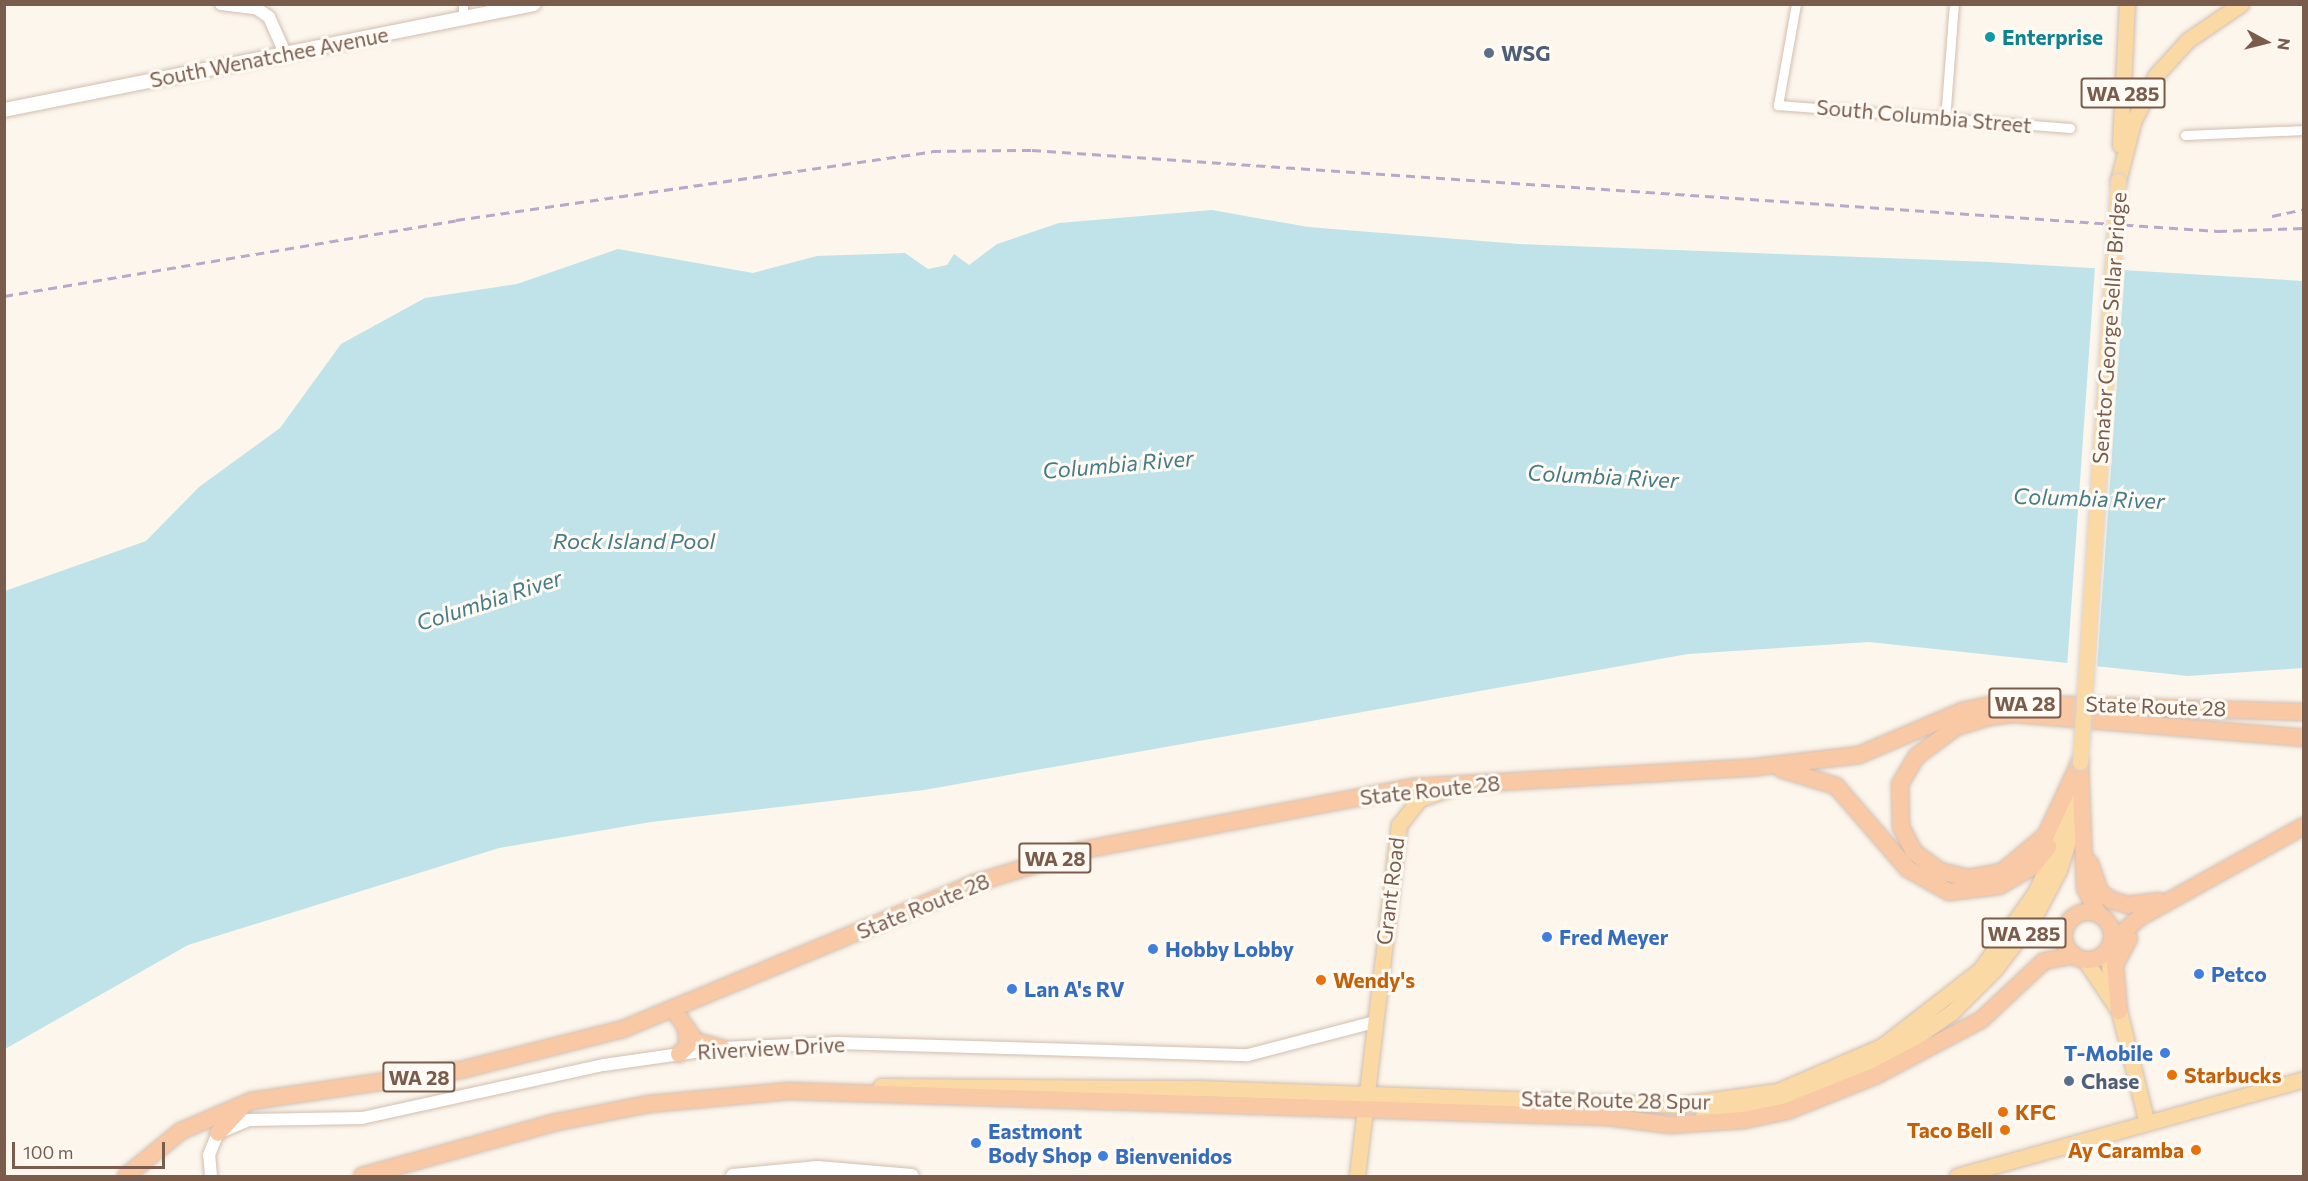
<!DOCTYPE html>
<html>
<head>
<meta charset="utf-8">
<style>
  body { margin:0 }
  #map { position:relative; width:2308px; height:1181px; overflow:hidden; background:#fdf6ec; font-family:Commissioner,sans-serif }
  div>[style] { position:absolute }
  .water>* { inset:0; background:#bfe3e8 }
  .pier>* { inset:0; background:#fdf6ec; transform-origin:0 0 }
  .roads { filter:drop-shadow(0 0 2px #d1beb0) drop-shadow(0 0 2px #d1beb0) }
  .minor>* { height:9px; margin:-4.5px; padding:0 4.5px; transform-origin:4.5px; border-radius:4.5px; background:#fff }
  .tertiary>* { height:12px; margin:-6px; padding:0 6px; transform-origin:6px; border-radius:6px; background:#fff }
  .secondary>* { height:14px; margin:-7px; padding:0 7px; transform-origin:7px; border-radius:7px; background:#fff }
  .primary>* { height:15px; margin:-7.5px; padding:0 7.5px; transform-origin:7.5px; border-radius:7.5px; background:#fbd9a5 }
  .trunk>* { height:16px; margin:-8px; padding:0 8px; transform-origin:8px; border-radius:8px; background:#f9c8a4 }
  .trunk>.ring { margin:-8px; padding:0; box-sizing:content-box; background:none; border:16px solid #f9c8a4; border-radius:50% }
  .rail>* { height:3px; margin-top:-1.5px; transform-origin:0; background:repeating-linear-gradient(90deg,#b9a8c9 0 9px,transparent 0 15px) }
  .bridges { filter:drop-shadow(0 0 2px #dad1cd) drop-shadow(0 0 2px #dad1cd) }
  .primary-bridge>* { height:15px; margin:-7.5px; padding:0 7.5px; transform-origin:7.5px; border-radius:7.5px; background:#fbd9a5 }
  .dots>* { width:16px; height:16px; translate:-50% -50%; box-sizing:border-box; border:3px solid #fffaf3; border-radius:50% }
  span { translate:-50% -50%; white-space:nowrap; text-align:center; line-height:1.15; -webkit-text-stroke:6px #fffaf3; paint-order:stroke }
  .shield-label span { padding:2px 4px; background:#fffaf3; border:2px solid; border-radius:4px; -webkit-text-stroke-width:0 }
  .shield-label { font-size:20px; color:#7a5c4d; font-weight:700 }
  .culture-label { font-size:21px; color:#0d838f; font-weight:700 }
  .left { translate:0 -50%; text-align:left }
  .service-label { font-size:21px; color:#4e5e75; font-weight:700 }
  .street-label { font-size:21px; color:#7a5c4d }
  .shop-label { font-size:21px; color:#366cbe; font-weight:700 }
  .right { translate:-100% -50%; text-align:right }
  .food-label { font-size:21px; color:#c56008; font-weight:700 }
  .water-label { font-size:22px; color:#437c86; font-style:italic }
  .frame { position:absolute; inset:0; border:6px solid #7a5c4d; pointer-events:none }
  .north { position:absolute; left:2236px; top:12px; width:60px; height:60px; -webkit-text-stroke:4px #fffaf3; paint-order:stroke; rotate:97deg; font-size:16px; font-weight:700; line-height:24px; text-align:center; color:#7a5c4d }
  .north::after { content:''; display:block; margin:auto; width:21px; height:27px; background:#7a5c4d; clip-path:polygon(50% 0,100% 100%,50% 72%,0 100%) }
  .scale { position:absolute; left:12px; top:1142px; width:153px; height:27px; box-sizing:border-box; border:3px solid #7a5c4d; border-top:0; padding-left:8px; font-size:18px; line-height:21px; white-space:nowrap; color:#7a5c4d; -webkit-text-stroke:4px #fffaf3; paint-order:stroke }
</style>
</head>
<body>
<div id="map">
  <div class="water">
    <i style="clip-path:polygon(1212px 210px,1308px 227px,1519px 244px,1990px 262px,2303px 281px,2303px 668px,2188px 676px,1869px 642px,1688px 654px,924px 790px,651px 822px,499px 848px,188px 945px,5px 1049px,5px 591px,146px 541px,199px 487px,280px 428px,341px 344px,425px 298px,517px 284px,618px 249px,753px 273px,817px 256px,905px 253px,928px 269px,947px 265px,954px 254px,969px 265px,997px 244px,1059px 223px)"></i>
  </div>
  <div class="pier">
    <i style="left:2095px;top:267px;width:30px;height:400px;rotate:4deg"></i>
  </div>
  <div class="roads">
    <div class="minor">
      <i style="left:463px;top:4px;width:14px;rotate:90deg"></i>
      <i style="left:1796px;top:4px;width:103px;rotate:100.1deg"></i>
      <i style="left:1778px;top:105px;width:293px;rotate:4.5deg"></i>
      <i style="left:1945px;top:120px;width:116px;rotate:-85.6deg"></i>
      <i style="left:2185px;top:135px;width:119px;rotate:-2.4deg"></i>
    </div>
    <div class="tertiary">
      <i style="left:221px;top:4px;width:35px;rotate:7deg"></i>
      <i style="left:256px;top:8px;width:16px;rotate:35deg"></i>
      <i style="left:269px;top:17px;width:39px;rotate:66deg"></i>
      <i style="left:211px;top:1176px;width:21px;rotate:-95deg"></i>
      <i style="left:209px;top:1155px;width:24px;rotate:-68deg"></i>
      <i style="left:218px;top:1133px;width:33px;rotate:-23deg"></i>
      <i style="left:248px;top:1120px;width:114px;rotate:-1deg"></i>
      <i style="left:362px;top:1118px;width:248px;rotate:-12.4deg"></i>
      <i style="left:604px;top:1065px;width:119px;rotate:-8.2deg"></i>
      <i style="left:722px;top:1048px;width:115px;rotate:-2.5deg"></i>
      <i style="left:837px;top:1043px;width:411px;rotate:1.7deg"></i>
      <i style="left:1248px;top:1055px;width:131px;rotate:-14.6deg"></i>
    </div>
    <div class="secondary">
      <i style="left:4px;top:110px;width:540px;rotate:-11.31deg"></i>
      <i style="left:733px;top:1176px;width:85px;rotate:-5.4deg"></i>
      <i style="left:818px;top:1168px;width:94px;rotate:4.9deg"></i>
    </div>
    <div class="primary">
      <i style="left:2120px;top:145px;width:141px;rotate:-87.2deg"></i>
      <i style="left:2118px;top:181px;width:61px;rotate:-75.7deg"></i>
      <i style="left:2133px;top:122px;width:52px;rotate:-63.9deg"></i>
      <i style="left:2156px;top:75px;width:47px;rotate:-47.6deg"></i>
      <i style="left:2188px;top:40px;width:64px;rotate:-34.2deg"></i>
      <i style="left:2108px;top:950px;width:31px;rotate:86deg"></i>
      <i style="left:2085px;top:960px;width:61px;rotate:56.3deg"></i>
      <i style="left:2119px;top:1011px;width:115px;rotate:76deg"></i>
      <i style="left:881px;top:1086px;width:315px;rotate:0.4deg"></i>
      <i style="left:1196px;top:1088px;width:480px;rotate:2deg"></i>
      <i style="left:1676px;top:1105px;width:103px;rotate:-7.8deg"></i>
      <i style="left:1778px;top:1091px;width:113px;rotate:-23.4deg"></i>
      <i style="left:1882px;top:1046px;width:124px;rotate:-37.8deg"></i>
      <i style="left:1980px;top:970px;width:95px;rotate:-54.5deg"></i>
      <i style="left:2035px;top:893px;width:62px;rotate:-65.1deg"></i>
      <i style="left:2061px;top:837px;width:57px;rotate:-75.7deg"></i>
      <i style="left:1703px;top:1115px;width:67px;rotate:-9.5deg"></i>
      <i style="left:1769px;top:1104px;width:70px;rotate:-18.4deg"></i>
      <i style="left:1835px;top:1082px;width:77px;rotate:-27.9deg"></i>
      <i style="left:1903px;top:1046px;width:60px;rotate:-34.8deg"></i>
      <i style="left:1952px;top:1012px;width:61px;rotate:-45deg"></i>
      <i style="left:1995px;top:969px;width:63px;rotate:-52.8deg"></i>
      <i style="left:2033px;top:919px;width:55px;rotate:-62deg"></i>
      <i style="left:2059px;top:870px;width:57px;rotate:-72.5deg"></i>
      <i style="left:1357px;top:1176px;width:354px;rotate:-83.2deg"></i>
      <i style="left:1399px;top:825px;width:33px;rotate:-52deg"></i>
      <i style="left:1419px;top:799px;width:31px;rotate:-19deg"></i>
      <i style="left:1957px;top:1176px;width:360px;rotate:-15.6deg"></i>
    </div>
    <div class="trunk">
      <i style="left:2080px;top:762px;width:81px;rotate:115deg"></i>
      <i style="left:2046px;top:835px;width:57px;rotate:139.9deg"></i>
      <i style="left:2002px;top:872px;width:35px;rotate:170deg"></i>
      <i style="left:1968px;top:878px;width:29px;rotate:-166deg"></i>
      <i style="left:1940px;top:871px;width:32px;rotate:-144deg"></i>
      <i style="left:1914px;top:852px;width:28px;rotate:-117deg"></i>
      <i style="left:1901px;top:827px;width:43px;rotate:-91.3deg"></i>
      <i style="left:1900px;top:784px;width:33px;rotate:-59deg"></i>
      <i style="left:1917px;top:756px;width:49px;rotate:-36.6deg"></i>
      <i style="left:1956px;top:727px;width:34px;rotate:-17deg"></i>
      <i style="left:1988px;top:717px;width:26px;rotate:-7deg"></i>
      <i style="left:2014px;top:714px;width:291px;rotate:4.7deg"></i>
      <i style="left:2080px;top:763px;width:125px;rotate:87.7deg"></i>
      <i style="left:2085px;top:888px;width:28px;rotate:63deg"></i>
      <i style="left:1781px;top:769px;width:58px;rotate:17.2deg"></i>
      <i style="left:1836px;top:786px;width:110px;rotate:49.1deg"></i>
      <i style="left:1908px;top:869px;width:47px;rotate:29.3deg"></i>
      <i style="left:1949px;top:892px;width:50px;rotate:-6.8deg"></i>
      <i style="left:1999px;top:886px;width:38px;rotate:-30deg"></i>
      <i style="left:2032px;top:867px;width:26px;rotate:-51deg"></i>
      <i style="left:2090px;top:863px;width:31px;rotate:71deg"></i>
      <i style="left:2100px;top:892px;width:14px;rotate:36deg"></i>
      <i style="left:2111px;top:900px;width:17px;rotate:17deg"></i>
      <i style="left:2127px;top:905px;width:32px;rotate:-7deg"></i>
      <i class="ring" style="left:2064px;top:912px;width:32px;height:32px"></i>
      <i style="left:2112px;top:941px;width:39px;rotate:-40deg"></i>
      <i style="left:2142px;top:916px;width:185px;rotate:-29.1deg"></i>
      <i style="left:673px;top:1009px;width:39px;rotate:55deg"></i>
      <i style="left:695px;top:1041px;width:28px;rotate:15deg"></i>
      <i style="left:2119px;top:1011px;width:46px;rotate:-95deg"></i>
      <i style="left:2115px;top:965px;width:30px;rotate:-62deg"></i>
      <i style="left:679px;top:1054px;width:13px;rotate:-45deg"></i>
      <i style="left:688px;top:1045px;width:14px;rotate:-98deg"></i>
      <i style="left:218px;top:1133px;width:33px;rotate:-47deg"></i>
      <i style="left:126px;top:1176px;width:71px;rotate:-39.3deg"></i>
      <i style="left:181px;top:1131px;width:76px;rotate:-23.2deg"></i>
      <i style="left:251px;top:1101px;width:212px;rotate:-8.4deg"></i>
      <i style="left:461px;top:1070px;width:167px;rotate:-14.2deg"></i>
      <i style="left:623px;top:1029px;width:381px;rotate:-22.5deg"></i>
      <i style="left:975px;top:883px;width:113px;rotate:-17deg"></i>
      <i style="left:1083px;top:850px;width:337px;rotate:-10.8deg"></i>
      <i style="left:1414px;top:787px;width:344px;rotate:-3.3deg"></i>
      <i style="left:1757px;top:767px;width:103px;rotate:-6.7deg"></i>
      <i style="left:1859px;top:755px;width:112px;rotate:-23.1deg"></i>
      <i style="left:1962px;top:711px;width:38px;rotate:-12deg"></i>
      <i style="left:1999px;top:703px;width:305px;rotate:1.7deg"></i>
      <i style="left:362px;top:1176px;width:202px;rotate:-15.5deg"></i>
      <i style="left:557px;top:1122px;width:94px;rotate:-11.1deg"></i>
      <i style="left:649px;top:1104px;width:140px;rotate:-5.3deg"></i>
      <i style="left:788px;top:1091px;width:819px;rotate:1.82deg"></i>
      <i style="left:1607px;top:1117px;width:64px;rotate:7.2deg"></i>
      <i style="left:1670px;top:1125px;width:74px;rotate:-3.9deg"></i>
      <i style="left:1744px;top:1120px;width:44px;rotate:-11.8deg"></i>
      <i style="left:1787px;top:1111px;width:97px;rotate:-21.8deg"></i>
      <i style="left:1877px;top:1075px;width:118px;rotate:-27.9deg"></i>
      <i style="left:1981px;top:1020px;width:86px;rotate:-43.1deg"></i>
      <i style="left:2044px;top:961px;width:31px;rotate:-11deg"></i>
    </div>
  </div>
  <div class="rail">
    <i style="left:2272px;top:216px;width:33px;rotate:-12deg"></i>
    <i style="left:4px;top:296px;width:458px;rotate:-9.5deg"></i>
    <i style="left:456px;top:220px;width:481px;rotate:-8.2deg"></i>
    <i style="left:932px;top:151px;width:100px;rotate:-0.6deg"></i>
    <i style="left:1032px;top:150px;width:1189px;rotate:3.91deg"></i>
    <i style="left:2218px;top:231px;width:86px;rotate:-2deg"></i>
  </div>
  <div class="bridges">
    <div class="primary-bridge">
      <i style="left:2080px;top:762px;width:582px;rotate:-86.26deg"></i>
    </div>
  </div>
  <div class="dots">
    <i style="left:1990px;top:37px;background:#0f9aa8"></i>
    <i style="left:1489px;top:53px;background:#5c6f8a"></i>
    <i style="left:1547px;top:937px;background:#3f7fe0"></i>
    <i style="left:1153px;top:949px;background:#3f7fe0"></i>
    <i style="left:2199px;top:974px;background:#3f7fe0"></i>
    <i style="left:1321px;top:980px;background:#e8710a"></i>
    <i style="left:1012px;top:989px;background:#3f7fe0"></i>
    <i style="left:2165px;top:1053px;background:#3f7fe0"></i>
    <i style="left:2172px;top:1075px;background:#e8710a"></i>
    <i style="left:2069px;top:1081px;background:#5c6f8a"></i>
    <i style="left:2003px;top:1112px;background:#e8710a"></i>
    <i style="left:2005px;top:1130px;background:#e8710a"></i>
    <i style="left:976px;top:1143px;background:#3f7fe0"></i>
    <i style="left:2196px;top:1150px;background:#e8710a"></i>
    <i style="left:1103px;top:1156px;background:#3f7fe0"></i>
  </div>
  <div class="shield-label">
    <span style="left:2123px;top:93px">WA 285</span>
    <span style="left:2025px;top:703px">WA 28</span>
    <span style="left:1055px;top:858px">WA 28</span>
    <span style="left:2024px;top:933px">WA 285</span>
    <span style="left:419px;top:1077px">WA 28</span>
  </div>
  <div class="culture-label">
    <span class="left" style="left:2002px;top:37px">Enterprise</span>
  </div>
  <div class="service-label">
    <span class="left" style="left:1501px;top:53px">WSG</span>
    <span class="left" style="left:2081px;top:1081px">Chase</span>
  </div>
  <div class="street-label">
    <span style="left:269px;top:57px;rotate:-11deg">South Wenatchee Avenue</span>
    <span style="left:1924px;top:116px;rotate:5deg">South Columbia Street</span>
    <span style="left:2109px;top:328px;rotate:-86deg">Senator George Sellar Bridge</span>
    <span style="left:2156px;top:706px;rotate:2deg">State Route 28</span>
    <span style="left:1430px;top:790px;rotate:-6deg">State Route 28</span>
    <span style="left:1390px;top:891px;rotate:-83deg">Grant Road</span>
    <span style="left:923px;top:906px;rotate:-22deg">State Route 28</span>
    <span style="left:771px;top:1048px;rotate:-3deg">Riverview Drive</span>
    <span style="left:1616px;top:1100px;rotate:1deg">State Route 28 Spur</span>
  </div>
  <div class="shop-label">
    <span class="left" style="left:1559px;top:937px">Fred Meyer</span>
    <span class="left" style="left:1165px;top:949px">Hobby Lobby</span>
    <span class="left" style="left:2211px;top:974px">Petco</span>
    <span class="left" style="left:1024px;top:989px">Lan A's RV</span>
    <span class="right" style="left:2153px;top:1053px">T-Mobile</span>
    <span class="left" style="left:988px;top:1143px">Eastmont<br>Body Shop</span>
    <span class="left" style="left:1115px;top:1156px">Bienvenidos</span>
  </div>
  <div class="food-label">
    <span class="left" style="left:1333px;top:980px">Wendy's</span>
    <span class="left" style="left:2184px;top:1075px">Starbucks</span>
    <span class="left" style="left:2015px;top:1112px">KFC</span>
    <span class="right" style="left:1993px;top:1130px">Taco Bell</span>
    <span class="right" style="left:2184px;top:1150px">Ay Caramba</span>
  </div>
  <div class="water-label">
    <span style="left:1118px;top:464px;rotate:-5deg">Columbia River</span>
    <span style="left:1603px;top:476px;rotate:3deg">Columbia River</span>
    <span style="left:2089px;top:498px;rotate:2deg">Columbia River</span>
    <span style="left:634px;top:541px">Rock Island Pool</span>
    <span style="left:489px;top:600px;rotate:-18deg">Columbia River</span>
  </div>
  <div class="frame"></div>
  <div class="north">N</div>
  <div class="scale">100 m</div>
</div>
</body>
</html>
